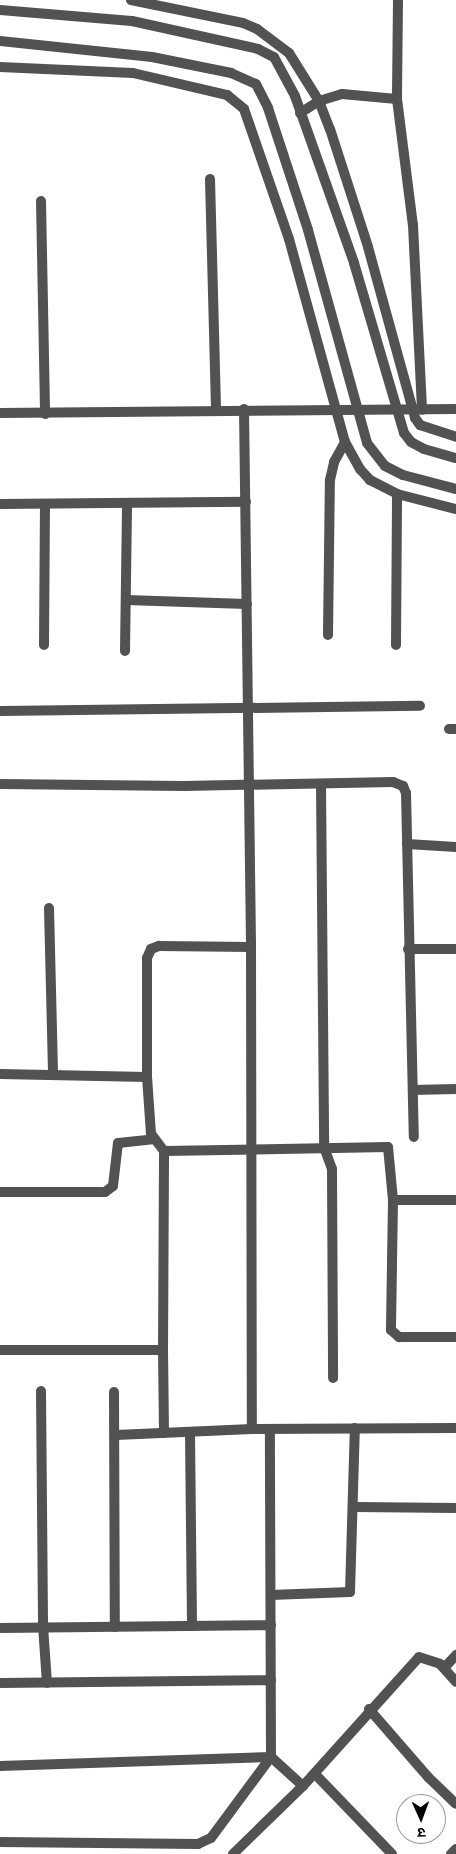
<!DOCTYPE html>
<html>
<head>
<meta charset="utf-8">
<style>
  body { margin:0 }
  #map { position:relative; width:456px; height:1854px; overflow:hidden; background:#fff; font-family:Barlow,"Noto Sans Devanagari",sans-serif }
  div>[style] { position:absolute }
  .minor>* { height:10px; margin:-5px; padding:0 5px; transform-origin:5px; border-radius:5px; background:#525252 }
  .tertiary>* { height:10px; margin:-5px; padding:0 5px; transform-origin:5px; border-radius:5px; background:#525252 }
  span { translate:-50% -50%; white-space:nowrap; text-align:center; line-height:1.15; -webkit-text-stroke:4px #fff; paint-order:stroke }
  .north { position:absolute; left:396px; top:1794px; width:50px; height:50px; box-sizing:border-box; background:#fff; border:1px solid #999; border-radius:50%; rotate:178deg; font-size:14px; font-weight:700; line-height:20px; text-align:center; color:#000 }
  .north::after { content:''; display:block; margin:auto; width:18px; height:22px; background:#000; clip-path:polygon(50% 0,100% 100%,50% 72%,0 100%) }
</style>
</head>
<body>
<div id="map">
  <div class="minor">
    <i style="left:131px;top:0;width:114px;rotate:11.6deg"></i>
    <i style="left:243px;top:23px;width:15px;rotate:23deg"></i>
    <i style="left:257px;top:29px;width:40px;rotate:37deg"></i>
    <i style="left:289px;top:53px;width:57px;rotate:58deg"></i>
    <i style="left:319px;top:101px;width:30px;rotate:69deg"></i>
    <i style="left:330px;top:129px;width:124px;rotate:72.1deg"></i>
    <i style="left:368px;top:247px;width:177px;rotate:74.6deg"></i>
    <i style="left:415px;top:418px;width:9px;rotate:54deg"></i>
    <i style="left:420px;top:425px;width:38px;rotate:18deg"></i>
    <i style="left:398px;top:0;width:99px;rotate:90.6deg"></i>
    <i style="left:397px;top:99px;width:127px;rotate:82.8deg"></i>
    <i style="left:413px;top:225px;width:185px;rotate:87.2deg"></i>
    <i style="left:0;top:67px;width:133px;rotate:2.6deg"></i>
    <i style="left:133px;top:73px;width:97px;rotate:13.2deg"></i>
    <i style="left:227px;top:95px;width:22px;rotate:39deg"></i>
    <i style="left:244px;top:109px;width:138px;rotate:70.9deg"></i>
    <i style="left:289px;top:239px;width:211px;rotate:74.6deg"></i>
    <i style="left:345px;top:442px;width:31px;rotate:61deg"></i>
    <i style="left:360px;top:469px;width:15px;rotate:48deg"></i>
    <i style="left:370px;top:480px;width:30px;rotate:27deg"></i>
    <i style="left:397px;top:494px;width:61px;rotate:14.3deg"></i>
    <i style="left:300px;top:113px;width:22px;rotate:-32deg"></i>
    <i style="left:319px;top:101px;width:24px;rotate:-17deg"></i>
    <i style="left:342px;top:94px;width:55px;rotate:5.2deg"></i>
    <i style="left:210px;top:179px;width:231px;rotate:88.5deg"></i>
    <i style="left:41px;top:201px;width:213px;rotate:88.9deg"></i>
    <i style="left:244px;top:409px;width:538px;rotate:89.25deg"></i>
    <i style="left:251px;top:947px;width:482px;rotate:89.9deg"></i>
    <i style="left:0;top:413px;width:456px;rotate:-0.5deg"></i>
    <i style="left:0;top:504px;width:246px;rotate:-0.5deg"></i>
    <i style="left:126px;top:600px;width:121px;rotate:1.9deg"></i>
    <i style="left:328px;top:635px;width:155px;rotate:-89.3deg"></i>
    <i style="left:330px;top:480px;width:18px;rotate:-77deg"></i>
    <i style="left:334px;top:462px;width:23px;rotate:-61deg"></i>
    <i style="left:44px;top:645px;width:140px;rotate:-89.6deg"></i>
    <i style="left:396px;top:645px;width:151px;rotate:-89.6deg"></i>
    <i style="left:125px;top:651px;width:146px;rotate:-89.2deg"></i>
    <i style="left:0;top:711px;width:420px;rotate:-0.7deg"></i>
    <i style="left:449px;top:729px;width:7px"></i>
    <i style="left:0;top:784px;width:184px;rotate:0.6deg"></i>
    <i style="left:184px;top:786px;width:209px;rotate:-1.1deg"></i>
    <i style="left:393px;top:782px;width:11px;rotate:22deg"></i>
    <i style="left:403px;top:786px;width:8px;rotate:67deg"></i>
    <i style="left:406px;top:793px;width:344px;rotate:88.7deg"></i>
    <i style="left:321px;top:784px;width:363px;rotate:89.5deg"></i>
    <i style="left:324px;top:1147px;width:23px;rotate:70deg"></i>
    <i style="left:332px;top:1169px;width:209px;rotate:89.7deg"></i>
    <i style="left:407px;top:844px;width:49px;rotate:3.5deg"></i>
    <i style="left:49px;top:908px;width:166px;rotate:88.6deg"></i>
    <i style="left:408px;top:949px;width:48px"></i>
    <i style="left:0;top:1074px;width:147px;rotate:1.2deg"></i>
    <i style="left:147px;top:1077px;width:119px;rotate:-90deg"></i>
    <i style="left:147px;top:958px;width:10px;rotate:-66deg"></i>
    <i style="left:151px;top:949px;width:9px;rotate:-21deg"></i>
    <i style="left:159px;top:946px;width:92px;rotate:0.6deg"></i>
    <i style="left:413px;top:1090px;width:43px;rotate:-1.3deg"></i>
    <i style="left:164px;top:1151px;width:224px;rotate:-1deg"></i>
    <i style="left:388px;top:1147px;width:53px;rotate:84.6deg"></i>
    <i style="left:393px;top:1200px;width:130px;rotate:90.9deg"></i>
    <i style="left:391px;top:1330px;width:11px;rotate:41deg"></i>
    <i style="left:399px;top:1337px;width:57px"></i>
    <i style="left:0;top:1192px;width:105px"></i>
    <i style="left:105px;top:1192px;width:10px;rotate:-37deg"></i>
    <i style="left:113px;top:1186px;width:43px;rotate:-83.4deg"></i>
    <i style="left:118px;top:1143px;width:37px;rotate:-6deg"></i>
    <i style="left:393px;top:1200px;width:63px"></i>
    <i style="left:0;top:1350px;width:163px"></i>
    <i style="left:163px;top:1350px;width:199px;rotate:-89.7deg"></i>
    <i style="left:164px;top:1151px;width:21px;rotate:-127deg"></i>
    <i style="left:151px;top:1134px;width:57px;rotate:-94deg"></i>
    <i style="left:163px;top:1350px;width:83px;rotate:89.3deg"></i>
    <i style="left:41px;top:1391px;width:235px;rotate:89.5deg"></i>
    <i style="left:43px;top:1626px;width:57px;rotate:86deg"></i>
    <i style="left:114px;top:1392px;width:235px;rotate:89.8deg"></i>
    <i style="left:190px;top:1433px;width:193px;rotate:89.4deg"></i>
    <i style="left:116px;top:1435px;width:136px;rotate:-2.5deg"></i>
    <i style="left:252px;top:1429px;width:204px;rotate:-0.3deg"></i>
    <i style="left:355px;top:1507px;width:101px;rotate:0.6deg"></i>
    <i style="left:271px;top:1595px;width:79px;rotate:-2.2deg"></i>
    <i style="left:350px;top:1592px;width:164px;rotate:-88.3deg"></i>
    <i style="left:0;top:1628px;width:271px;rotate:-0.6deg"></i>
    <i style="left:444px;top:1668px;width:18px;rotate:-47deg"></i>
    <i style="left:0;top:1683px;width:271px;rotate:-0.6deg"></i>
    <i style="left:369px;top:1709px;width:91px;rotate:49deg"></i>
    <i style="left:429px;top:1778px;width:37px;rotate:44deg"></i>
    <i style="left:0;top:1766px;width:271px;rotate:-1.9deg"></i>
    <i style="left:271px;top:1757px;width:43px;rotate:42.2deg"></i>
    <i style="left:315px;top:1774px;width:111px;rotate:46.1deg"></i>
    <i style="left:0;top:1842px;width:198px;rotate:0.6deg"></i>
    <i style="left:198px;top:1844px;width:14px;rotate:-25deg"></i>
    <i style="left:211px;top:1838px;width:101px;rotate:-53.5deg"></i>
    <i style="left:271px;top:1757px;width:327px;rotate:-90.2deg"></i>
    <i style="left:233px;top:1854px;width:98px;rotate:-44.2deg"></i>
    <i style="left:303px;top:1786px;width:173px;rotate:-48deg"></i>
    <i style="left:419px;top:1657px;width:22px;rotate:18deg"></i>
    <i style="left:440px;top:1664px;width:24px;rotate:48deg"></i>
    <i style="left:451px;top:1854px;width:7px;rotate:-45deg"></i>
  </div>
  <div class="tertiary">
    <i style="left:0;top:10px;width:132px;rotate:4.8deg"></i>
    <i style="left:132px;top:21px;width:129px;rotate:12.5deg"></i>
    <i style="left:258px;top:49px;width:18px;rotate:27deg"></i>
    <i style="left:274px;top:57px;width:44px;rotate:61.7deg"></i>
    <i style="left:295px;top:96px;width:177px;rotate:70.5deg"></i>
    <i style="left:354px;top:263px;width:177px;rotate:73.6deg"></i>
    <i style="left:404px;top:433px;width:11px;rotate:52deg"></i>
    <i style="left:411px;top:442px;width:15px;rotate:28deg"></i>
    <i style="left:424px;top:449px;width:33px;rotate:16deg"></i>
    <i style="left:0;top:41px;width:153px;rotate:6deg"></i>
    <i style="left:152px;top:57px;width:81px;rotate:11.4deg"></i>
    <i style="left:231px;top:73px;width:27px;rotate:24deg"></i>
    <i style="left:256px;top:84px;width:27px;rotate:63deg"></i>
    <i style="left:268px;top:108px;width:128px;rotate:71.8deg"></i>
    <i style="left:308px;top:230px;width:221px;rotate:74.5deg"></i>
    <i style="left:367px;top:443px;width:29px;rotate:52deg"></i>
    <i style="left:385px;top:466px;width:20px;rotate:27deg"></i>
    <i style="left:403px;top:475px;width:55px;rotate:14.8deg"></i>
  </div>
  <div class="north">उ</div>
</div>
</body>
</html>
